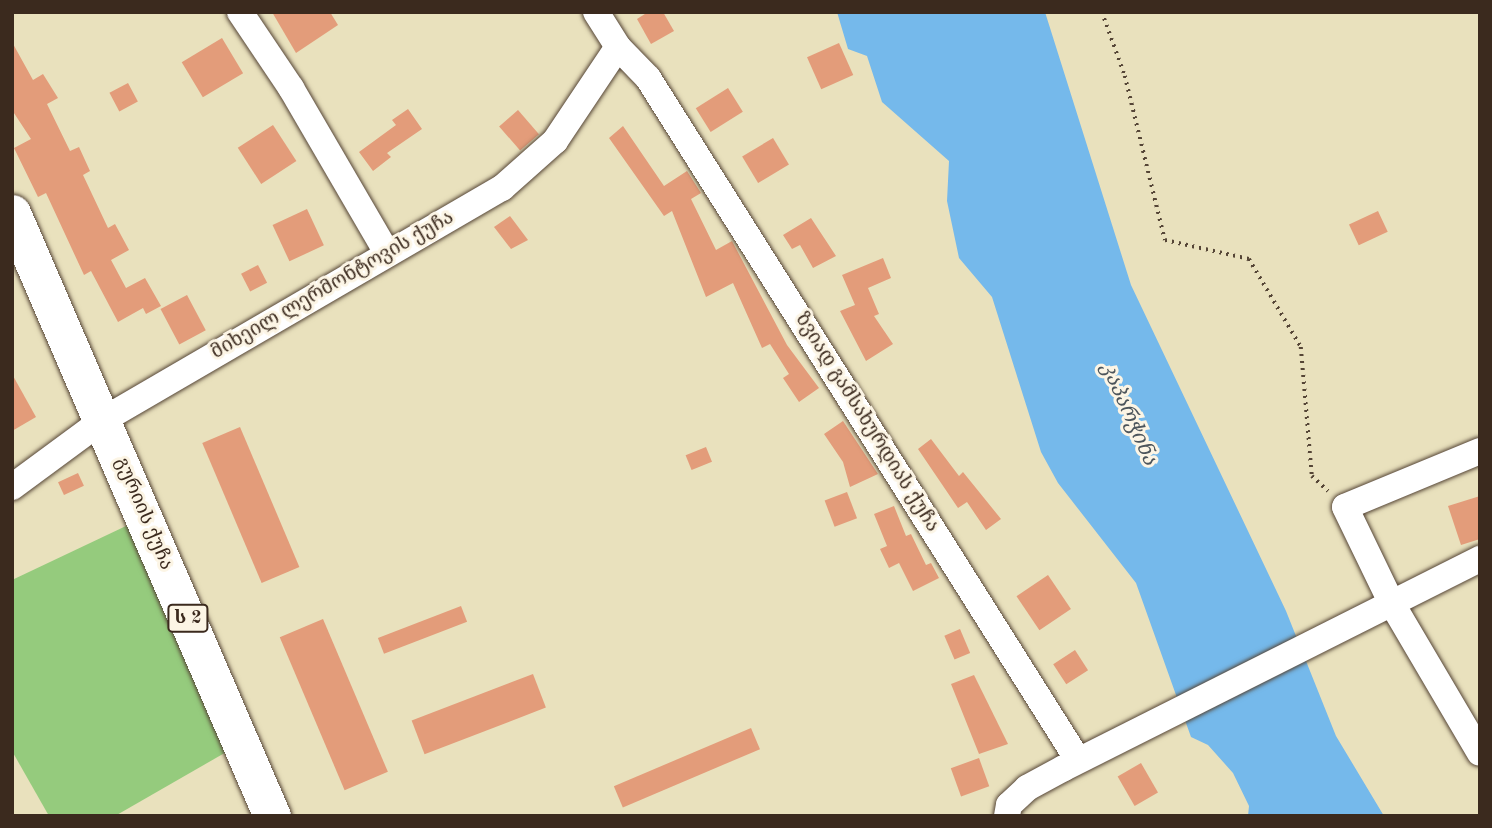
<!DOCTYPE html>
<html>
<head>
<meta charset="utf-8">
<style>
  body { margin:0 }
  #map { position:relative; width:1492px; height:828px; overflow:hidden; background:#e9e1bd; font-family:"Old Standard TT","Noto Serif Georgian",serif }
  div>[style] { position:absolute }
  .green>* { inset:0; background:#95cb7d }
  .water>* { inset:0; background:#75b9eb }
  .building>* { inset:0; background:#e39c7a; transform-origin:0 0 }
  .path>* { height:3.5px; margin-top:-1.75px; transform-origin:0; background:repeating-linear-gradient(90deg,#554536 0 2px,transparent 0 7px) }
  .roads { filter:drop-shadow(0 0 2px #554536) drop-shadow(0 0 2px #554536) }
  .minor>* { height:26px; margin:-13px; padding:0 13px; transform-origin:13px; border-radius:13px; background:#fff }
  .highway>* { height:37px; margin:-18.5px; padding:0 18.5px; transform-origin:18.5px; border-radius:18.5px; background:#fff }
  span { translate:-50% -50%; white-space:nowrap; text-align:center; line-height:1.15; -webkit-text-stroke:6px #fcf5e5; paint-order:stroke }
  .shield-label span { padding:2px 5px; background:#fcf5e5; border:2px solid; border-radius:5px; -webkit-text-stroke-width:0 }
  .shield-label { font-size:18px; color:#3b2a1e; font-weight:700 }
  .street-label { font-size:19px; color:#3b2a1e }
  .water-label { font-size:21px; color:#4c555c; font-style:italic }
  .frame { position:absolute; inset:0; border:14px solid #3b2a1e; pointer-events:none }
</style>
</head>
<body>
<div id="map">
  <div class="green">
    <i style="clip-path:polygon(145px 517px,242px 743px,115px 816px,49px 816px,12px 751px,12px 580px)"></i>
  </div>
  <div class="water">
    <i style="clip-path:polygon(837px 12px,1045px 12px,1131px 285px,1286px 611px,1336px 736px,1384px 816px,1248px 816px,1249px 806px,1233px 773px,1208px 745px,1191px 737px,1136px 583px,1058px 483px,1041px 452px,992px 297px,959px 258px,947px 201px,949px 161px,882px 102px,867px 56px,848px 49px)"></i>
  </div>
  <div class="building">
    <i style="clip-path:polygon(272px 12px,330px 12px,338px 25px,296px 53px)"></i>
    <i style="clip-path:polygon(648px 12px,663px 12px,674px 31px,651px 44px,637px 19px)"></i>
    <i style="left:222px;top:38px;width:41px;height:47px;rotate:59deg"></i>
    <i style="clip-path:polygon(12px 42px,33px 80px,43px 74px,58px 98px,47px 104px,70px 151px,79px 147px,90px 171px,83px 175px,108px 228px,115px 224px,129px 250px,111px 260px,126px 288px,145px 278px,161px 306px,146px 314px,143px 308px,118px 322px,91px 271px,84px 275px,46px 193px,38px 197px,14px 148px,31px 139px,12px 110px)"></i>
    <i style="left:839px;top:43px;width:35px;height:35px;rotate:66deg"></i>
    <i style="left:128px;top:83px;width:21px;height:21px;rotate:62deg"></i>
    <i style="left:728px;top:88px;width:28px;height:38px;rotate:58deg"></i>
    <i style="clip-path:polygon(408px 109px,422px 129px,387px 153px,391px 157px,373px 171px,359px 152px,396px 125px,392px 120px)"></i>
    <i style="left:518px;top:110px;width:32px;height:25px;rotate:49deg"></i>
    <i style="left:273px;top:125px;width:43px;height:42px;rotate:57deg"></i>
    <i style="clip-path:polygon(623px 126px,664px 186px,687px 171px,701px 193px,691px 199px,716px 250px,732px 241px,787px 345px,819px 388px,799px 402px,783px 378px,789px 374px,770px 344px,762px 348px,733px 283px,706px 297px,672px 211px,664px 216px,609px 138px)"></i>
    <i style="left:773px;top:138px;width:31px;height:36px;rotate:59deg"></i>
    <i style="left:307px;top:209px;width:40px;height:38px;rotate:65deg"></i>
    <i style="left:1378px;top:211px;width:23px;height:32px;rotate:65deg"></i>
    <i style="clip-path:polygon(510px 216px,528px 240px,511px 249px,494px 227px)"></i>
    <i style="clip-path:polygon(811px 218px,836px 256px,813px 268px,800px 245px,792px 249px,783px 235px)"></i>
    <i style="clip-path:polygon(883px 258px,891px 278px,868px 288px,879px 314px,874px 316px,893px 344px,866px 361px,840px 311px,855px 305px,842px 275px)"></i>
    <i style="left:258px;top:265px;width:20px;height:19px;rotate:63deg"></i>
    <i style="left:187px;top:295px;width:40px;height:30px;rotate:62deg"></i>
    <i style="clip-path:polygon(12px 374px,36px 417px,12px 431px)"></i>
    <i style="clip-path:polygon(843px 421px,878px 474px,850px 487px,843px 462px,824px 434px)"></i>
    <i style="left:240px;top:427px;width:152px;height:41px;rotate:67deg"></i>
    <i style="clip-path:polygon(931px 439px,959px 476px,963px 472px,1001px 519px,986px 530px,967px 502px,958px 508px,918px 449px)"></i>
    <i style="left:706px;top:447px;width:16px;height:22px;rotate:68deg"></i>
    <i style="left:78px;top:473px;width:14px;height:22px;rotate:65deg"></i>
    <i style="left:847px;top:492px;width:28px;height:24px;rotate:69deg"></i>
    <i style="clip-path:polygon(1480px 496px,1480px 539px,1461px 545px,1448px 506px)"></i>
    <i style="clip-path:polygon(894px 506px,906px 536px,911px 534px,926px 565px,931px 563px,939px 578px,913px 591px,899px 563px,889px 568px,880px 549px,887px 546px,874px 514px)"></i>
    <i style="left:1048px;top:575px;width:41px;height:38px;rotate:56deg"></i>
    <i style="left:461px;top:606px;width:17px;height:89px;rotate:69deg"></i>
    <i style="left:323px;top:619px;width:166px;height:47px;rotate:67deg"></i>
    <i style="left:960px;top:629px;width:26px;height:17px;rotate:67deg"></i>
    <i style="left:1075px;top:650px;width:24px;height:26px;rotate:57deg"></i>
    <i style="left:533px;top:674px;width:36px;height:130px;rotate:69deg"></i>
    <i style="clip-path:polygon(974px 675px,1008px 744px,979px 754px,951px 684px)"></i>
    <i style="left:751px;top:728px;width:23px;height:149px;rotate:67deg"></i>
    <i style="left:979px;top:758px;width:30px;height:30px;rotate:70deg"></i>
    <i style="left:1141px;top:763px;width:34px;height:27px;rotate:60deg"></i>
  </div>
  <div class="path">
    <i style="left:1102px;top:12px;width:68px;rotate:70.2deg"></i>
    <i style="left:1125px;top:76px;width:169px;rotate:76.3deg"></i>
    <i style="left:1165px;top:240px;width:86px;rotate:12.7deg"></i>
    <i style="left:1249px;top:259px;width:102px;rotate:59.4deg"></i>
    <i style="left:1301px;top:347px;width:129px;rotate:85.1deg"></i>
    <i style="left:1312px;top:476px;width:22px;rotate:43deg"></i>
  </div>
  <div class="roads">
    <div class="minor">
      <i style="left:240px;top:12px;width:92px;rotate:56.1deg"></i>
      <i style="left:291px;top:88px;width:191px;rotate:59.8deg"></i>
      <i style="left:596px;top:12px;width:41px;rotate:57.8deg"></i>
      <i style="left:618px;top:47px;width:43px;rotate:45.9deg"></i>
      <i style="left:648px;top:78px;width:806px;rotate:57.77deg"></i>
      <i style="left:1480px;top:451px;width:146px;rotate:157.5deg"></i>
      <i style="left:1345px;top:507px;width:106px;rotate:64.2deg"></i>
      <i style="left:1391px;top:602px;width:175px;rotate:59.5deg"></i>
      <i style="left:12px;top:487px;width:113px;rotate:-36.4deg"></i>
      <i style="left:103px;top:420px;width:462px;rotate:-30.2deg"></i>
      <i style="left:502px;top:188px;width:71px;rotate:-41.6deg"></i>
      <i style="left:555px;top:141px;width:113px;rotate:-56.2deg"></i>
      <i style="left:1007px;top:816px;width:11px;rotate:-80deg"></i>
      <i style="left:1009px;top:805px;width:25px;rotate:-43deg"></i>
      <i style="left:1027px;top:788px;width:42px;rotate:-28.4deg"></i>
      <i style="left:1064px;top:768px;width:466px;rotate:-26.7deg"></i>
    </div>
    <div class="highway">
      <i style="left:12px;top:213px;width:657px;rotate:66.68deg"></i>
    </div>
  </div>
  <div class="shield-label">
    <span style="left:188px;top:618px">ს 2</span>
  </div>
  <div class="street-label">
    <span style="left:333px;top:286px;rotate:-30deg">მიხეილ ლერმონტოვის ქუჩა</span>
    <span style="left:866px;top:423px;rotate:58deg">ზვიად გამსახურდიას ქუჩა</span>
    <span style="left:143px;top:514px;rotate:67deg">გურიის ქუჩა</span>
  </div>
  <div class="water-label">
    <span style="left:1128px;top:414px;rotate:66deg">კაპარჭინა</span>
  </div>
  <div class="frame"></div>
</div>
</body>
</html>
